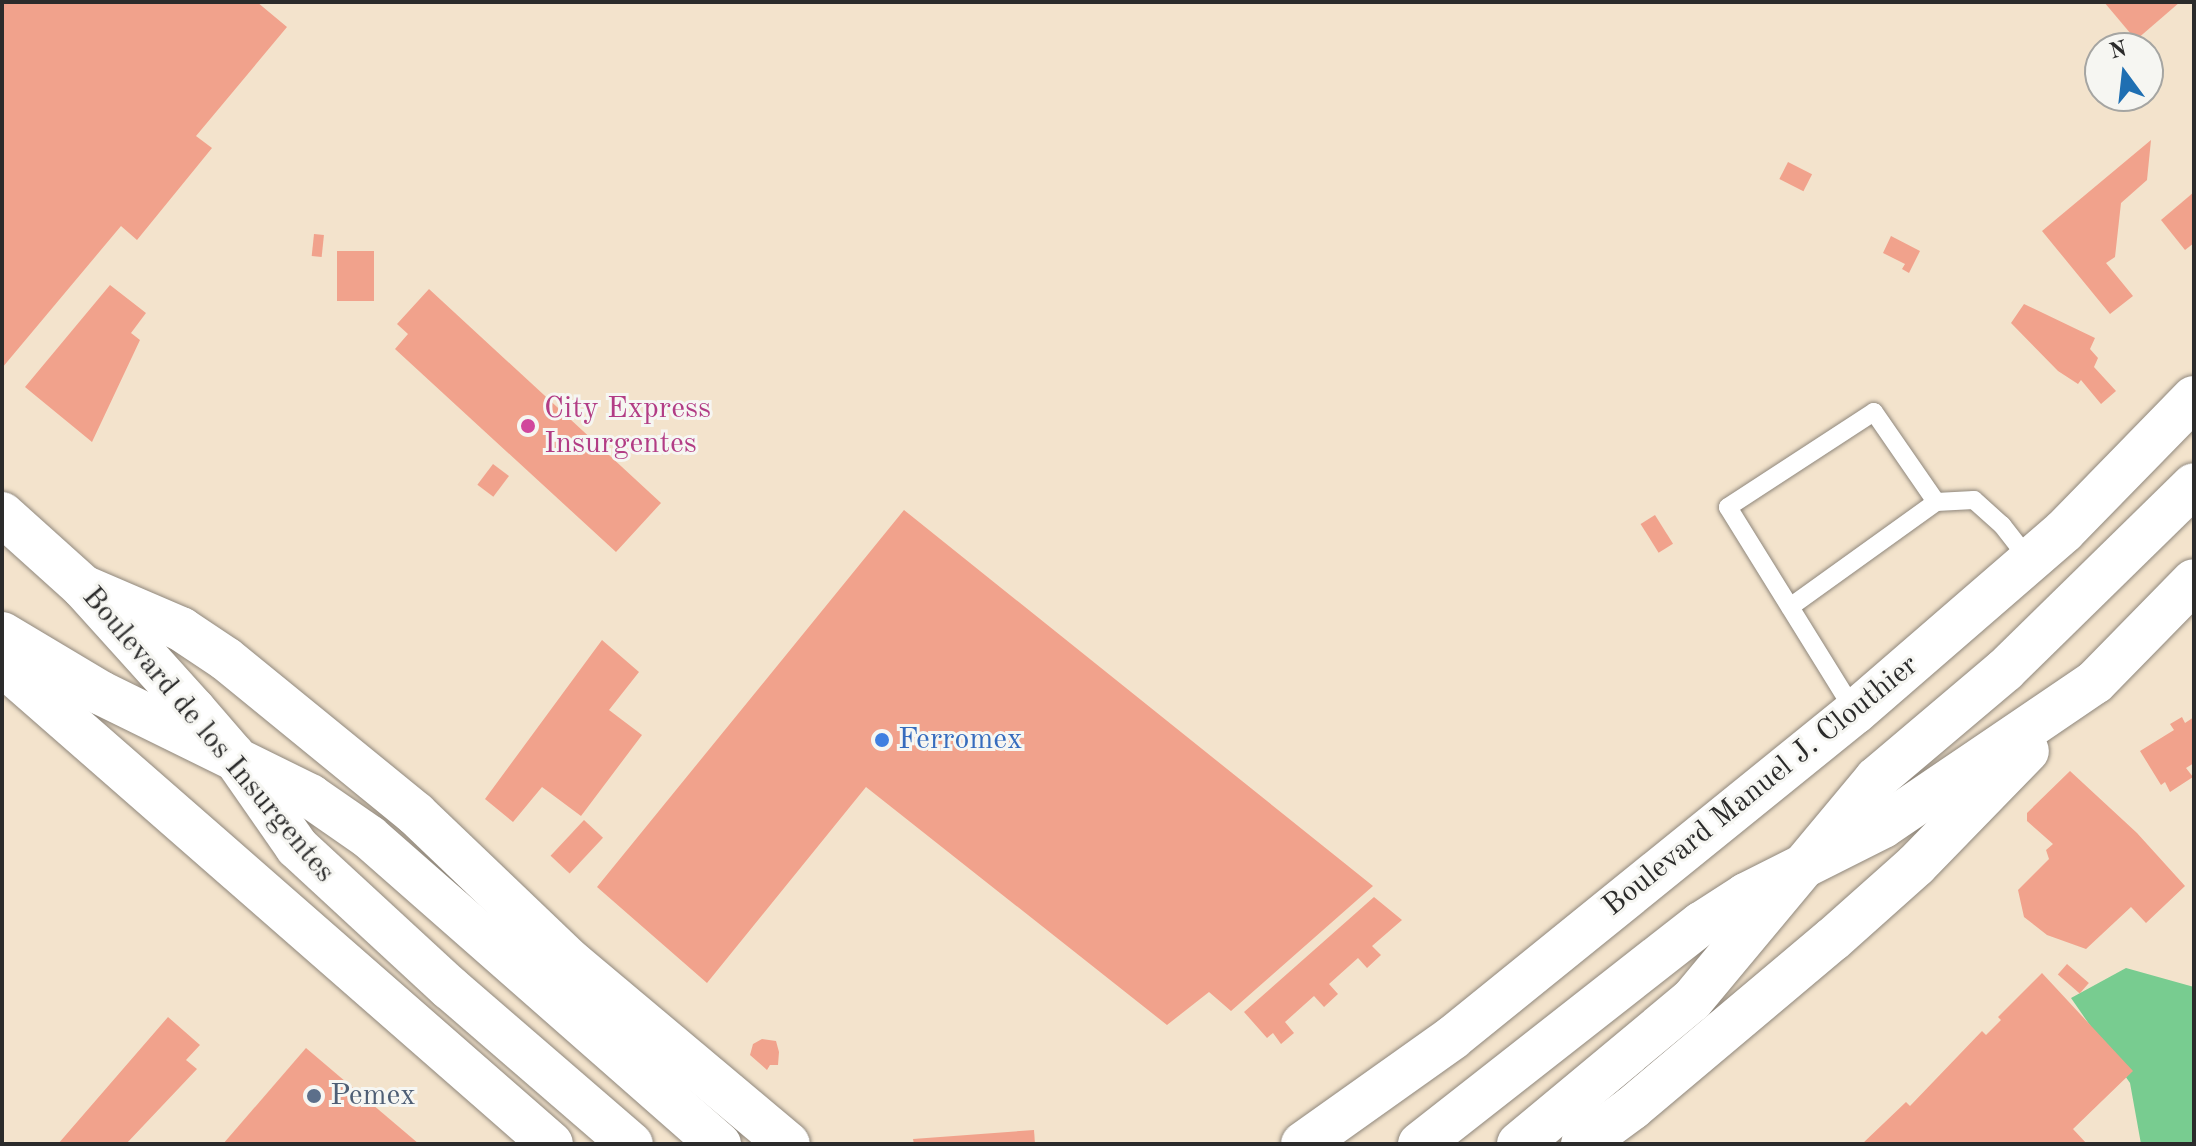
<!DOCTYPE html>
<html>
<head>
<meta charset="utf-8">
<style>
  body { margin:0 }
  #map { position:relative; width:2196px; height:1146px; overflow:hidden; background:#f3e3cc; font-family:"Old Standard TT",serif }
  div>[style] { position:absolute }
  .green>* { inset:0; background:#78cc90 }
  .building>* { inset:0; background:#f1a28c; transform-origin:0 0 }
  .roads { filter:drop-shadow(0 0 2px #8f877c) drop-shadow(0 0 2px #8f877c) }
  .service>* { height:18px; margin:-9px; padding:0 9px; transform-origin:9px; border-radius:9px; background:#fff }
  .primary>* { height:44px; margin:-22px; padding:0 22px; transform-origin:22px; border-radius:22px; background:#fff }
  .dots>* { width:22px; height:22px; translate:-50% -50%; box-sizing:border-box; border:4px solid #f6f6f2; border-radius:50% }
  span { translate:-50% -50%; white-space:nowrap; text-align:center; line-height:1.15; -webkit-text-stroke:6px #f6f6f2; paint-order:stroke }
  .hotel-label { font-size:30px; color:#b23c85 }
  .left { translate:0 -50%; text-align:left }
  .street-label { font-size:30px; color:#2b2b2b }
  .shop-label { font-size:30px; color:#366cbe }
  .service-label { font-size:30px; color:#4e5e75 }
  .frame { position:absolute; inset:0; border:4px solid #2b2b2b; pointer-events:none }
  .north { position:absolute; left:2084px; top:32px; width:80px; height:80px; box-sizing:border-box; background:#f6f6f2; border:2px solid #a5a5a2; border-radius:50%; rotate:345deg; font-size:22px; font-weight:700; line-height:32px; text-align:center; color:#2b2b2b }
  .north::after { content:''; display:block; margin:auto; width:28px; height:36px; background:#1f6fb2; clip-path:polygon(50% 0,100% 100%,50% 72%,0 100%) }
</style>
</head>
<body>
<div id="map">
  <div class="green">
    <i style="clip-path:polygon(2126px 968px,2194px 987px,2194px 1144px,2141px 1144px,2130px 1083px,2071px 998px)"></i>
  </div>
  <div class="building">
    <i style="clip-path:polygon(2px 2px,257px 2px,287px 27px,196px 136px,212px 148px,137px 240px,121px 226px,2px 368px)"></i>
    <i style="clip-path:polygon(2104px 2px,2180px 2px,2136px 40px)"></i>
    <i style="clip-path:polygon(2151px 140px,2147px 180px,2121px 203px,2115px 257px,2106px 263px,2133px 296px,2110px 314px,2042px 231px)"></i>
    <i style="left:1788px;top:162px;width:27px;height:19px;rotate:27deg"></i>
    <i style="clip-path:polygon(2194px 192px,2194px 243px,2185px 250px,2161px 220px)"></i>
    <i style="left:314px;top:234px;width:10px;height:22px;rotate:6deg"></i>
    <i style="clip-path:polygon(1891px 236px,1920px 251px,1909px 273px,1902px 269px,1905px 264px,1883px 253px)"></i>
    <i style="left:337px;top:251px;width:37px;height:50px"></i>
    <i style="clip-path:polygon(110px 285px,146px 313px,131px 333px,140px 340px,92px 442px,25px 387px)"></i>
    <i style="clip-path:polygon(429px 289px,661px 503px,616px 552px,395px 349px,408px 334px,397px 324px)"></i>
    <i style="clip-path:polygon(2024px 304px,2095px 338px,2090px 349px,2098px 358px,2094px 367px,2116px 391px,2101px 404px,2081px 380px,2078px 384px,2058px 371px,2011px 323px)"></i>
    <i style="left:493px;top:464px;width:20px;height:26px;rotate:37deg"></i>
    <i style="clip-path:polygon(904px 510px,1373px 886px,1231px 1011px,1209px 992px,1167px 1025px,866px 787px,707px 983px,597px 887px)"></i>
    <i style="left:1655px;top:515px;width:34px;height:17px;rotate:58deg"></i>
    <i style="clip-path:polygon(602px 640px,639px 672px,609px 710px,642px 735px,581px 816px,542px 787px,513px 822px,485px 799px)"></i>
    <i style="clip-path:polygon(2182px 717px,2185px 723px,2194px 717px,2194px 763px,2186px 768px,2193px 777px,2170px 792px,2165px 782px,2161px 785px,2140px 751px,2174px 730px,2170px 724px)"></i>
    <i style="clip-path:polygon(2070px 771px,2137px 833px,2185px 886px,2146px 923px,2131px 907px,2086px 949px,2047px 935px,2024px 917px,2018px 890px,2049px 859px,2046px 850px,2053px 844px,2027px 821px,2027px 813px)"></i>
    <i style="left:584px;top:820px;width:26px;height:49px;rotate:43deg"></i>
    <i style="clip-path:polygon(1374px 897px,1402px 920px,1372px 946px,1381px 955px,1367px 968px,1358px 958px,1329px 984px,1338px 994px,1324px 1007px,1314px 996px,1285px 1022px,1294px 1033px,1281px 1044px,1273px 1033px,1267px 1038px,1244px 1012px)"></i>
    <i style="left:2067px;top:964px;width:29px;height:14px;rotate:41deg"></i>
    <i style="clip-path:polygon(2042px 973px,2133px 1071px,2073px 1129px,2087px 1144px,1862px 1144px,1906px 1102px,1910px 1106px,1982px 1031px,1986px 1035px,2001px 1020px,1998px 1017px)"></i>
    <i style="clip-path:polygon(168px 1017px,200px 1045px,186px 1060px,197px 1069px,126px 1144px,58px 1144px)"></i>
    <i style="clip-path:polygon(762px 1039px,776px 1041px,779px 1052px,778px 1065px,770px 1065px,767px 1070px,750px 1055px,753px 1044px)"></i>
    <i style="clip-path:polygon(306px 1048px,419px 1144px,223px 1144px)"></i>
    <i style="clip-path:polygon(1034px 1130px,1035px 1144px,914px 1144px,913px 1139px)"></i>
  </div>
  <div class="roads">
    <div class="service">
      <i style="left:1790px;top:607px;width:180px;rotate:-35.7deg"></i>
      <i style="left:1936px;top:502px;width:38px;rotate:-3deg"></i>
      <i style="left:1974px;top:500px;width:38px;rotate:42deg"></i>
      <i style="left:2002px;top:525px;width:46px;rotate:52.1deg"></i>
      <i style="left:1855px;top:712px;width:241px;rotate:-121.8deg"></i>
      <i style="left:1728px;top:507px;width:174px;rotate:-33.1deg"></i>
      <i style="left:1874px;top:412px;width:109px;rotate:55.4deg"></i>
    </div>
    <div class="primary">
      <i style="left:2px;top:514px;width:109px;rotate:42deg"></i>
      <i style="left:83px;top:587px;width:166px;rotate:47.9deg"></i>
      <i style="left:194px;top:710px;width:60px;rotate:49.1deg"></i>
      <i style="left:233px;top:755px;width:112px;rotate:55.2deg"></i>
      <i style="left:297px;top:847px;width:208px;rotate:42.7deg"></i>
      <i style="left:450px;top:988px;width:239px;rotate:40.8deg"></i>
      <i style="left:83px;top:587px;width:107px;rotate:23.2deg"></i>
      <i style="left:181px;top:629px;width:54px;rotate:33.7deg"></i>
      <i style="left:226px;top:659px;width:245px;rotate:39.2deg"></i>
      <i style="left:416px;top:814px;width:214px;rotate:43.7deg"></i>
      <i style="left:571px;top:962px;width:283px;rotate:40deg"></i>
      <i style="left:2px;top:634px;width:115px;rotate:30.8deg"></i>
      <i style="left:101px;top:693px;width:233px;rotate:26.2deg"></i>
      <i style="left:310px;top:796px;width:72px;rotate:34.8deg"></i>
      <i style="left:369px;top:837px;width:466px;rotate:41.3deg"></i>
      <i style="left:2px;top:664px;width:729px;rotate:41.16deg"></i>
      <i style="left:1303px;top:1144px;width:183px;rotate:-35.4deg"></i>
      <i style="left:1452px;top:1038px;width:518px;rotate:-38.97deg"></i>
      <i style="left:1855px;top:712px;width:276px;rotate:-40.9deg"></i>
      <i style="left:2064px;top:531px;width:186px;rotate:-45.7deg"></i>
      <i style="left:1420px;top:1144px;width:357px;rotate:-38.1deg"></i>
      <i style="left:1701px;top:924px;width:54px;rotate:-32.8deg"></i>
      <i style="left:1746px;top:895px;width:153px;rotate:-26.7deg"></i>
      <i style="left:1883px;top:826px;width:256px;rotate:-34.2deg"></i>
      <i style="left:2095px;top:682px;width:141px;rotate:-45.6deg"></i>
      <i style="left:1519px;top:1144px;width:225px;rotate:-39.8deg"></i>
      <i style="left:1692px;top:1000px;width:288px;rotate:-50.2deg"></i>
      <i style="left:1876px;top:779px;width:169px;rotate:-40.2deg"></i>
      <i style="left:2005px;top:670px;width:264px;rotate:-44.4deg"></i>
      <i style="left:1583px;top:1144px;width:61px;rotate:-36.3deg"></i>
      <i style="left:1632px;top:1108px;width:263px;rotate:-40.1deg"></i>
      <i style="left:1833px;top:939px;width:111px;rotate:-41.7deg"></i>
      <i style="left:1916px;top:865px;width:159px;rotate:-45.8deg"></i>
    </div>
  </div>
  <div class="dots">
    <i style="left:528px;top:426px;background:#d1479c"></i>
    <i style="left:882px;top:740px;background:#3f7fe0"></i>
    <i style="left:314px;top:1096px;background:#5c6f8a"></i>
  </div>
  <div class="hotel-label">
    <span class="left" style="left:544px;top:426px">City Express<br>Insurgentes</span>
  </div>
  <div class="street-label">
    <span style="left:208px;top:735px;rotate:50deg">Boulevard de los Insurgentes</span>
    <span style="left:1761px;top:786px;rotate:-39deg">Boulevard Manuel J. Clouthier</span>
  </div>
  <div class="shop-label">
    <span class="left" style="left:898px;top:740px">Ferromex</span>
  </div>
  <div class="service-label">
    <span class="left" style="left:330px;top:1096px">Pemex</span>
  </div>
  <div class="frame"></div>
  <div class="north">N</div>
</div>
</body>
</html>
